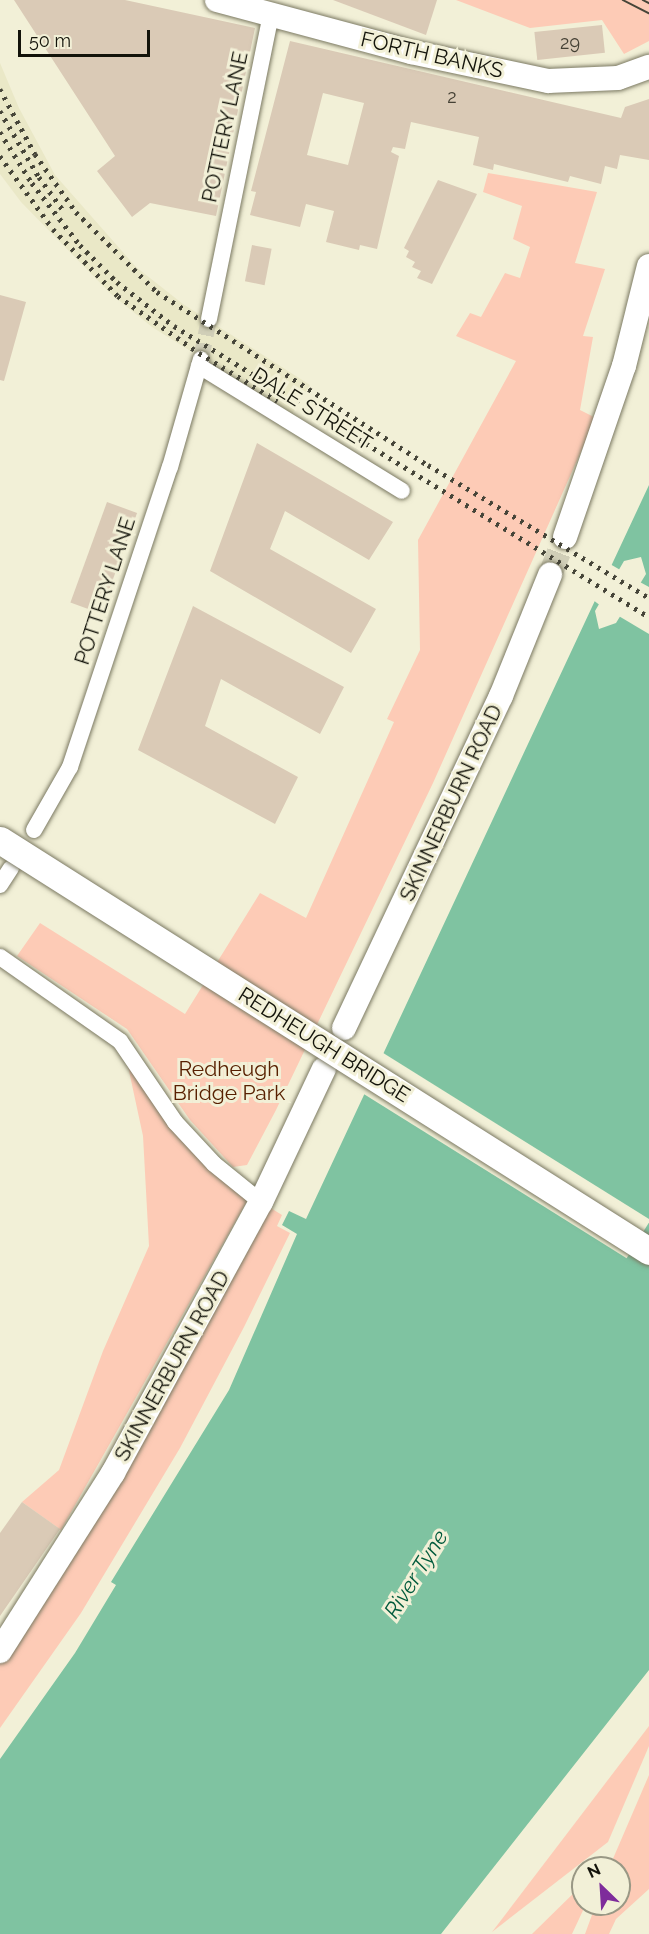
<!DOCTYPE html>
<html>
<head>
<meta charset="utf-8">
<style>
  body { margin:0 }
  #map { position:relative; width:649px; height:1934px; overflow:hidden; background:#f2f0d7; font-family:Raleway,sans-serif }
  div>[style] { position:absolute }
  .built>* { inset:0; background:#eae8c7 }
  .green>* { inset:0; background:#fdcbb6 }
  .water>* { inset:0; background:#7fc3a1 }
  .pier>* { inset:0; background:#f2f0d7; transform-origin:0 0 }
  .building>* { inset:0; background:#dacab6; transform-origin:0 0 }
  .street-tunnel>* { height:16px; margin-top:-8px; transform-origin:0; background:repeating-linear-gradient(90deg,#d1cfb8 0 16px,transparent 0 24px) }
  .secondary-tunnel>* { height:24px; margin-top:-12px; transform-origin:0; background:repeating-linear-gradient(90deg,#d1cfb8 0 24px,transparent 0 36px) }
  .roads { filter:drop-shadow(0 0 2px #7b7962) drop-shadow(0 0 2px #7b7962) }
  .street>* { height:16px; margin:-8px; padding:0 8px; transform-origin:8px; border-radius:8px; background:#fff }
  .secondary>* { height:24px; margin:-12px; padding:0 12px; transform-origin:12px; border-radius:12px; background:#fff }
  .tram>* { height:1.5px; margin:-0.75px; padding:0 0.75px; transform-origin:0.75px; border-radius:0.75px; background:#464539 }
  .rail>* { height:4.5px; margin-top:-2.25px; transform-origin:0; background:repeating-linear-gradient(90deg,#464539 0 3px,transparent 0 9px) }
  .bridges { filter:drop-shadow(0 0 2px #7b7962) drop-shadow(0 0 2px #7b7962) }
  .primary-bridge>* { height:27px; margin:-13.5px; padding:0 13.5px; transform-origin:13.5px; border-radius:13.5px; background:#fff }
  span { translate:-50% -50%; white-space:nowrap; text-align:center; line-height:1.15; -webkit-text-stroke:6px #f2f0d7; paint-order:stroke }
  .number-label { font-size:18px; color:#454135 }
  .number-label span { -webkit-text-stroke-width:0 }
  .street-label { font-size:21px; color:#13130a }
  .park-label { font-size:21px; color:#582001 }
  .water-label { font-size:22px; color:#005b3c; font-style:italic }
  .north { position:absolute; left:571px; top:1856px; width:60px; height:60px; box-sizing:border-box; background:#f2f0d7; border:2px solid #999885; border-radius:50%; rotate:335deg; font-size:16px; font-weight:700; line-height:24px; text-align:center; color:#13130a }
  .north::after { content:''; display:block; margin:auto; width:21px; height:27px; background:#7e2c9b; clip-path:polygon(50% 0,100% 100%,50% 72%,0 100%) }
  .scale { position:absolute; left:18px; top:30px; width:132px; height:27px; box-sizing:border-box; border:3px solid #13130a; border-top:0; padding-left:8px; font-size:18px; line-height:21px; white-space:nowrap; color:#13130a; -webkit-text-stroke:4px #f2f0d7; paint-order:stroke }
</style>
</head>
<body>
<div id="map">
  <div class="built">
    <i style="clip-path:polygon(0 63px,19px 108px,55px 175px,136px 267px,183px 304px,310px 385px,292px 414px,152px 327px,111px 294px,21px 202px,0 174px)"></i>
  </div>
  <div class="green">
    <i style="clip-path:polygon(456px 0,649px 0,649px 41px,624px 54px,602px 20px,530px 28px)"></i>
    <i style="clip-path:polygon(488px 173px,597px 192px,575px 263px,605px 269px,583px 336px,593px 337px,580px 410px,596px 418px,433px 783px,276px 1110px,247px 1165px,233px 1167px,190px 1120px,127px 1029px,17px 956px,40px 923px,185px 1014px,260px 893px,306px 918px,394px 722px,387px 719px,420px 650px,418px 540px,516px 361px,456px 336px,470px 313px,481px 317px,505px 273px,520px 278px,530px 247px,513px 239px,522px 206px,483px 192px)"></i>
    <i style="clip-path:polygon(126px 1057px,166px 1123px,247px 1201px,61px 1530px,22px 1502px,59px 1470px,103px 1351px,149px 1246px,143px 1136px)"></i>
    <i style="clip-path:polygon(261px 1202px,282px 1215px,277px 1226px,290px 1233px,244px 1327px,180px 1448px,81px 1613px,0 1728px,0 1651px)"></i>
    <i style="clip-path:polygon(649px 1726px,649px 1746px,608px 1842px,492px 1932px)"></i>
    <i style="clip-path:polygon(649px 1775px,649px 1889px,616px 1919px,609px 1934px,585px 1934px,596px 1904px,619px 1904px,619px 1868px,609px 1868px)"></i>
    <i style="clip-path:polygon(583px 1884px,586px 1904px,572px 1934px,532px 1934px)"></i>
  </div>
  <div class="water">
    <i style="clip-path:polygon(evenodd,649px 485px,649px 1670px,441px 1934px,0 1934px,0 1759px,75px 1653px,116px 1585px,111px 1582px,229px 1390px,297px 1234px,282px 1225px,289px 1211px,306px 1219px,649px 485px,641px 557px,646px 574px,616px 623px,599px 629px,595px 611px,624px 561px,641px 557px)"></i>
  </div>
  <div class="pier">
    <i style="clip-path:polygon(610px 564px,622px 571px,601px 606px,593px 600px)"></i>
    <i style="clip-path:polygon(638px 581px,649px 587px,649px 634px,617px 615px)"></i>
    <i style="left:380px;top:1051px;width:319px;height:45px;rotate:32deg"></i>
  </div>
  <div class="building">
    <i style="clip-path:polygon(14px 0,125px 0,255px 28px,216px 216px,150px 203px,132px 217px,97px 171px,115px 156px)"></i>
    <i style="clip-path:polygon(333px 0,437px 0,426px 35px)"></i>
    <i style="left:602px;top:25px;width:28px;height:68px;rotate:84deg"></i>
    <i style="clip-path:polygon(evenodd,290px 41px,621px 118px,625px 107px,649px 99px,649px 160px,620px 155px,617px 169px,605px 166px,601px 184px,570px 176px,568px 182px,494px 164px,493px 170px,473px 165px,479px 137px,411px 122px,405px 149px,393px 147px,391px 152px,399px 156px,377px 249px,360px 245px,359px 250px,326px 242px,334px 211px,306px 204px,300px 227px,250px 215px,256px 192px,251px 191px,290px 41px,323px 93px,364px 103px,348px 165px,307px 155px,323px 93px)"></i>
    <i style="clip-path:polygon(438px 180px,477px 194px,432px 284px,417px 278px,421px 271px,412px 267px,415px 262px,406px 257px,409px 251px,404px 248px)"></i>
    <i style="left:252px;top:245px;width:20px;height:37px;rotate:11deg"></i>
    <i style="clip-path:polygon(0 295px,26px 302px,4px 381px,0 380px)"></i>
    <i style="clip-path:polygon(257px 443px,393px 522px,369px 560px,285px 511px,270px 549px,376px 609px,351px 653px,210px 571px)"></i>
    <i style="left:107px;top:502px;width:32px;height:107px;rotate:20deg"></i>
    <i style="clip-path:polygon(193px 606px,344px 687px,320px 734px,221px 679px,205px 726px,298px 777px,275px 824px,138px 750px)"></i>
    <i style="clip-path:polygon(22px 1502px,60px 1529px,0 1616px,0 1533px)"></i>
  </div>
  <div class="street-tunnel">
    <i style="left:201px;top:359px;width:41px;rotate:-78.7deg"></i>
  </div>
  <div class="secondary-tunnel">
    <i style="left:550px;top:575px;width:41px;rotate:-68.5deg"></i>
  </div>
  <div class="roads">
    <div class="street">
      <i style="left:209px;top:319px;width:311px;rotate:-78.5deg"></i>
      <i style="left:199px;top:366px;width:238px;rotate:31.6deg"></i>
      <i style="left:34px;top:830px;width:73px;rotate:-60.3deg"></i>
      <i style="left:70px;top:767px;width:316px;rotate:-71.6deg"></i>
      <i style="left:170px;top:467px;width:112px;rotate:-74deg"></i>
      <i style="left:0;top:885px;width:20px;rotate:-57deg"></i>
      <i style="left:0;top:957px;width:146px;rotate:35deg"></i>
      <i style="left:120px;top:1041px;width:98px;rotate:55.8deg"></i>
      <i style="left:175px;top:1122px;width:57px;rotate:47.1deg"></i>
      <i style="left:214px;top:1164px;width:60px;rotate:39deg"></i>
    </div>
    <div class="secondary">
      <i style="left:217px;top:0;width:201px;rotate:15deg"></i>
      <i style="left:411px;top:52px;width:140px;rotate:12deg"></i>
      <i style="left:548px;top:81px;width:70px;rotate:-2.5deg"></i>
      <i style="left:618px;top:78px;width:33px;rotate:-20deg"></i>
      <i style="left:565px;top:537px;width:181px;rotate:-71deg"></i>
      <i style="left:624px;top:366px;width:103px;rotate:-76deg"></i>
      <i style="left:344px;top:1028px;width:367px;rotate:-64.7deg"></i>
      <i style="left:501px;top:696px;width:131px;rotate:-68deg"></i>
      <i style="left:0;top:1651px;width:211px;rotate:-57.6deg"></i>
      <i style="left:113px;top:1473px;width:309px;rotate:-61.4deg"></i>
      <i style="left:261px;top:1202px;width:147px;rotate:-64.7deg"></i>
    </div>
  </div>
  <div class="tram">
    <i style="left:623px;top:0;width:29px;rotate:27deg"></i>
    <i style="left:643px;top:0;width:7px;rotate:27deg"></i>
  </div>
  <div class="rail">
    <i style="left:0;top:89px;width:74px;rotate:61.7deg"></i>
    <i style="left:35px;top:154px;width:71px;rotate:54.7deg"></i>
    <i style="left:76px;top:212px;width:114px;rotate:44.6deg"></i>
    <i style="left:157px;top:292px;width:322px;rotate:32.6deg"></i>
    <i style="left:428px;top:465px;width:258px;rotate:31deg"></i>
    <i style="left:0;top:111px;width:77px;rotate:59.4deg"></i>
    <i style="left:39px;top:177px;width:41px;rotate:54deg"></i>
    <i style="left:0;top:132px;width:60px;rotate:57.9deg"></i>
    <i style="left:32px;top:183px;width:78px;rotate:52.3deg"></i>
    <i style="left:80px;top:245px;width:52px;rotate:45deg"></i>
    <i style="left:117px;top:282px;width:72px;rotate:37.7deg"></i>
    <i style="left:174px;top:326px;width:557px;rotate:31.49deg"></i>
    <i style="left:0;top:156px;width:90px;rotate:54deg"></i>
    <i style="left:53px;top:229px;width:93px;rotate:45.9deg"></i>
    <i style="left:118px;top:296px;width:99px;rotate:35.1deg"></i>
    <i style="left:199px;top:353px;width:92px;rotate:31.3deg"></i>
  </div>
  <div class="bridges">
    <div class="primary-bridge">
      <i style="left:0;top:840px;width:768px;rotate:32.35deg"></i>
    </div>
  </div>
  <div class="number-label">
    <span style="left:570px;top:43px">29</span>
    <span style="left:452px;top:97px">2</span>
  </div>
  <div class="street-label">
    <span style="left:432px;top:55px;rotate:13deg">FORTH BANKS</span>
    <span style="left:225px;top:127px;rotate:-78deg">POTTERY LANE</span>
    <span style="left:312px;top:409px;rotate:32deg">DALE STREET</span>
    <span style="left:105px;top:591px;rotate:-72deg">POTTERY LANE</span>
    <span style="left:451px;top:803px;rotate:-65deg">SKINNERBURN ROAD</span>
    <span style="left:324px;top:1045px;rotate:32deg">REDHEUGH BRIDGE</span>
    <span style="left:172px;top:1366px;rotate:-61deg">SKINNERBURN ROAD</span>
  </div>
  <div class="park-label">
    <span style="left:229px;top:1081px">Redheugh<br>Bridge Park</span>
  </div>
  <div class="water-label">
    <span style="left:416px;top:1574px;rotate:-58deg">River Tyne</span>
  </div>
  <div class="north">N</div>
  <div class="scale">50 m</div>
</div>
</body>
</html>
